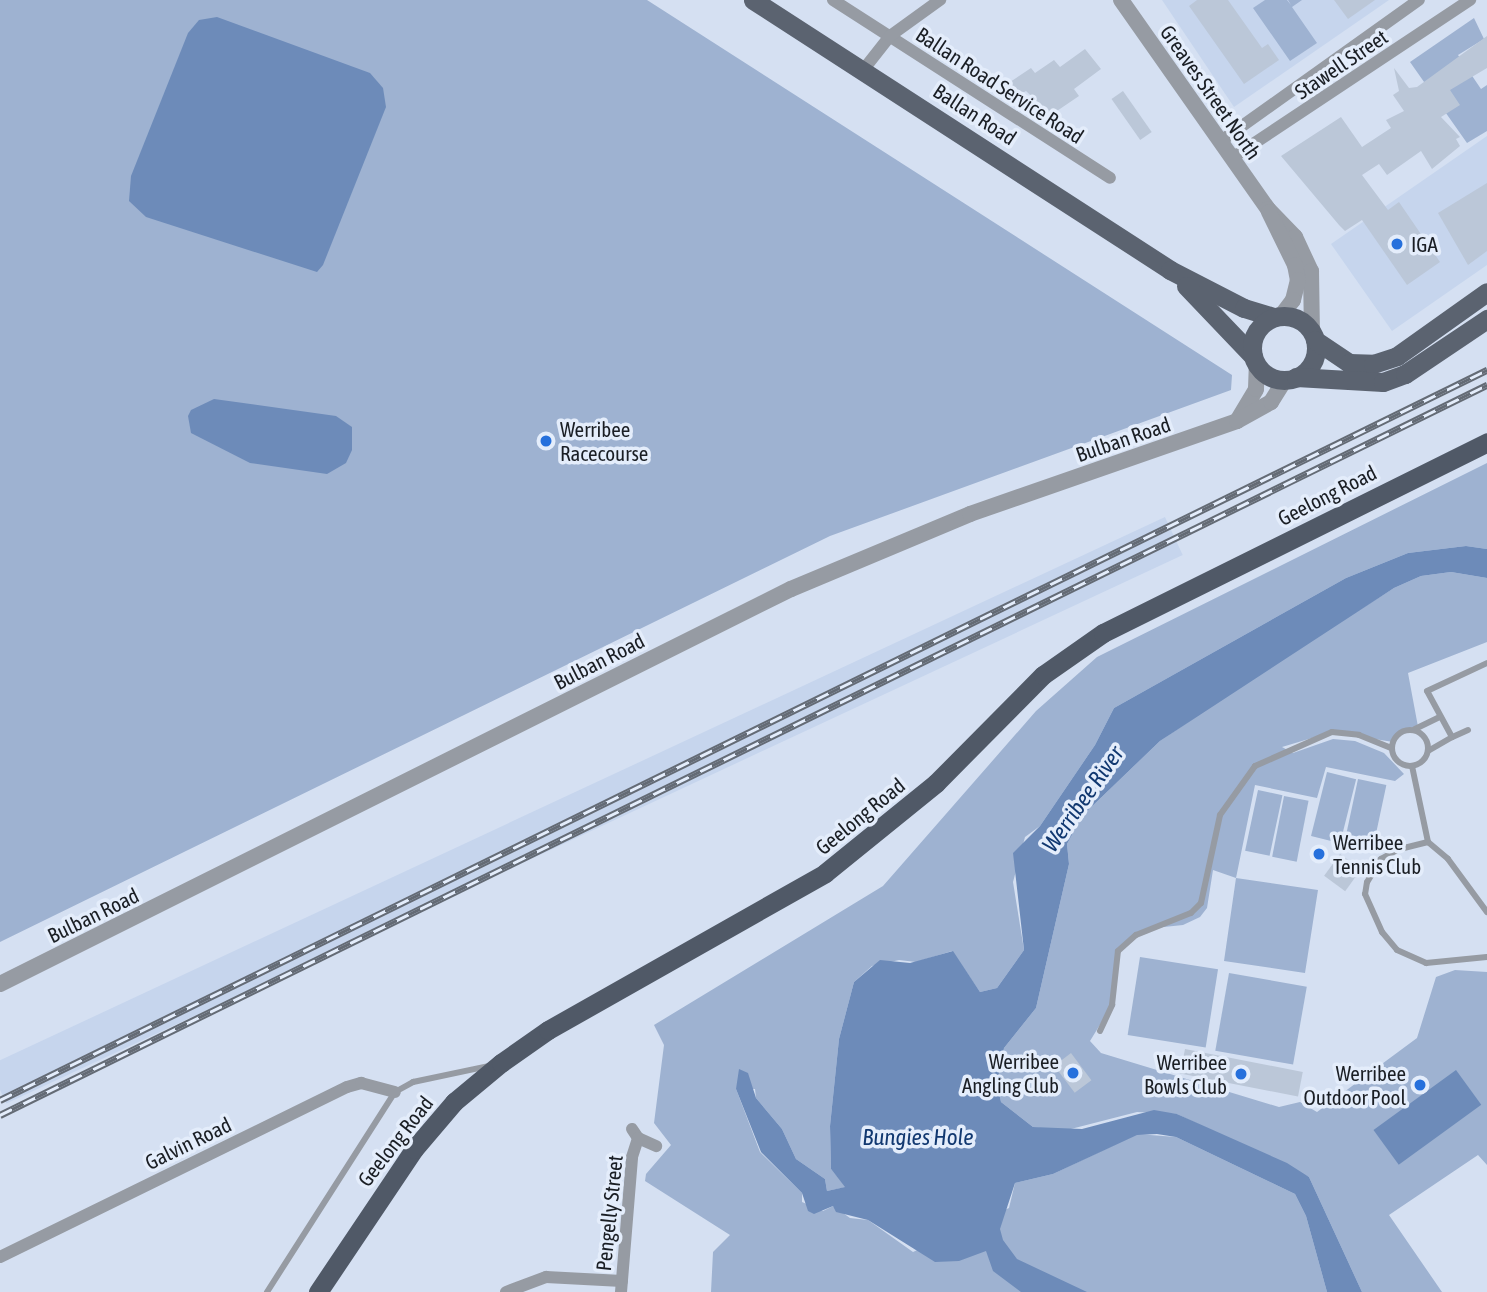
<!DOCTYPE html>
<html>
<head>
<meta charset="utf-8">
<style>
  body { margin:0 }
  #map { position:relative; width:1487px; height:1292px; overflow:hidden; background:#d5e0f2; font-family:"Asap Condensed",sans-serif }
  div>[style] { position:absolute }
  .built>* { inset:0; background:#c6d5ed; transform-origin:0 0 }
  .green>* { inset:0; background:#9eb2d1; transform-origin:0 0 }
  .water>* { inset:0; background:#6d8bb9; transform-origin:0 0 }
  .building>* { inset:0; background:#bbc7d8; transform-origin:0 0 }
  .service>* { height:6px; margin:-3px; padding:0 3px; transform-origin:3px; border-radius:3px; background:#969ba3 }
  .service>.ring { margin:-3px; padding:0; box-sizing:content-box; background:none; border:6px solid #969ba3; border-radius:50% }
  .minor>* { height:12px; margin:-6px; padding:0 6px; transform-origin:6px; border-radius:6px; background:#969ba3 }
  .tertiary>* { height:16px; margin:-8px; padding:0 8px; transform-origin:8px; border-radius:8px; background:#969ba3 }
  .primary>* { height:19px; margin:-9.5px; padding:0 9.5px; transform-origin:9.5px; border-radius:9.5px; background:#5b6370 }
  .primary>.ring { margin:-9.5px; padding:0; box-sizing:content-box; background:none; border:19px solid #5b6370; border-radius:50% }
  .trunk>* { height:19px; margin:-9.5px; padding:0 9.5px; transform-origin:9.5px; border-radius:9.5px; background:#505967 }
  .rail>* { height:7px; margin-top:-3.5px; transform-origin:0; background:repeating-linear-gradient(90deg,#e4edfb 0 13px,#646b75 0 26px); box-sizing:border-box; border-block:2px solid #646b75 }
  .dots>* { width:19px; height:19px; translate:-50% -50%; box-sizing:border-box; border:4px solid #e4edfb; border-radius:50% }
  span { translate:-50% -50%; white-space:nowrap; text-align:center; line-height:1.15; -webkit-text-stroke:7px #e4edfb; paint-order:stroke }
  .street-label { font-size:21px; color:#1a1e24 }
  .poi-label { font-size:21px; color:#1a1e24 }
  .left { translate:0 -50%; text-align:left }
  .right { translate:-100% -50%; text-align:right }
  .water-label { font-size:23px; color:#113870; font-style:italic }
</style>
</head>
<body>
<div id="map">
  <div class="built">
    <i style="clip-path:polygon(1162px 0,1389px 0,1234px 107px)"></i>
    <i style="clip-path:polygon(1487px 136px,1487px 265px,1392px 331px,1331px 244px)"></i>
    <i style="left:1165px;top:517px;width:42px;height:1298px;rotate:65deg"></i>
  </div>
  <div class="green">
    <i style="clip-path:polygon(0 0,647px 0,1232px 375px,1231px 390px,830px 536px,0 942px)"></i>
    <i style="clip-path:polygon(1265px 0,1287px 0,1291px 5px,1288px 0,1302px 0,1292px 7px,1317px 43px,1290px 61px,1253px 8px)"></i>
    <i style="clip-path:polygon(1474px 18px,1484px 39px,1458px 55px,1481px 89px,1487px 85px,1487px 131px,1467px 143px,1410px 62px)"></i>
    <i style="clip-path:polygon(1487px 463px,1487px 549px,1466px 546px,1408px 553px,1346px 578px,1114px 708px,1095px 745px,1040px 826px,1025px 837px,1013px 882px,1024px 950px,997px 988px,980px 992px,952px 951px,916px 962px,899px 960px,872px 966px,854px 982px,839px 1039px,830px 1126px,831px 1169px,846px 1187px,827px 1191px,825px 1179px,796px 1159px,782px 1129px,756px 1098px,755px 1089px,736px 1089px,760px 1152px,802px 1193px,802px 1202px,823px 1211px,833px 1206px,850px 1218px,868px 1220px,913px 1252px,1009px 1208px,1015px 1183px,1053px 1174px,1137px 1134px,1176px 1137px,1295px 1194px,1306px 1216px,1327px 1292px,711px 1292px,713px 1252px,730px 1235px,645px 1181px,646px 1174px,671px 1145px,654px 1123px,664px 1045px,654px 1025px,883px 886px,1036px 711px,1097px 657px)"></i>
    <i style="clip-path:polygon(1451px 572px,1487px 578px,1487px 642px,1408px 673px,1419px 732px,1407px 730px,1393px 742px,1332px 732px,1282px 747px,1293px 753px,1333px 739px,1355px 741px,1384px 753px,1404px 774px,1395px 781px,1326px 767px,1317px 798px,1255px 785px,1236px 878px,1318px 890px,1305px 973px,1224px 961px,1236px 878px,1213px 870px,1207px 908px,1200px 917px,1183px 925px,1154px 928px,1126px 941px,1115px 963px,1112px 1005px,1090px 1041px,1101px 1053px,1279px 1107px,1300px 1102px,1317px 1112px,1417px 1038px,1436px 977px,1455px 970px,1487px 972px,1487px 1165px,1478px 1155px,1389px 1215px,1442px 1292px,1362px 1292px,1309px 1177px,1177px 1114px,1137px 1112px,1063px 1131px,1033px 1127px,1001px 1102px,997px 1083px,1004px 1048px,1036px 1008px,1069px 864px,1067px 844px,1083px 815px,1160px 741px,1266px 669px,1394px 588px,1421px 576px)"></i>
    <i style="left:1327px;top:772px;width:30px;height:66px;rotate:14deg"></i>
    <i style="left:1358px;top:779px;width:29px;height:66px;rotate:12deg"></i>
    <i style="left:1258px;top:790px;width:25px;height:62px;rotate:12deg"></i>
    <i style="left:1284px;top:796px;width:25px;height:62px;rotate:11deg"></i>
    <i style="left:1140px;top:957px;width:79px;height:79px;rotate:9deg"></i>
    <i style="left:1229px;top:973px;width:79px;height:79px;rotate:10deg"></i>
  </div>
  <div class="water">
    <i style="clip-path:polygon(217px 17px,370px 73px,383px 88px,386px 107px,323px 265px,317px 272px,146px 217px,129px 201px,131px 176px,188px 33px,199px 20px)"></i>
    <i style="clip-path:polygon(214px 399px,336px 416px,352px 427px,352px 450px,346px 463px,327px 474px,250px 463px,191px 433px,188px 416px,191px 410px)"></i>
    <i style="clip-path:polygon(1466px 546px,1487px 549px,1487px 578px,1451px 572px,1421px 576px,1394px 588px,1160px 741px,1083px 815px,1067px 844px,1069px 864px,1036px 1008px,1004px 1048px,997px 1083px,1001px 1102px,1033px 1127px,1082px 1129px,1154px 1110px,1177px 1114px,1287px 1163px,1309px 1177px,1362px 1292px,1327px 1292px,1306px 1216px,1295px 1194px,1176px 1137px,1157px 1134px,1137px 1135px,1053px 1174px,1015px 1183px,1000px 1229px,1003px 1240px,1017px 1259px,1087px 1292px,1021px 1292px,993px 1271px,986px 1251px,959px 1261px,935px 1262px,868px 1220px,836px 1212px,833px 1206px,814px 1214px,808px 1211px,802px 1193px,761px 1152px,736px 1089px,739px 1069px,748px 1073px,756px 1098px,782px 1129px,796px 1159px,825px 1179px,827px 1191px,845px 1187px,831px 1169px,830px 1126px,839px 1039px,854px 982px,880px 960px,910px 963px,953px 951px,980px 992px,997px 988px,1024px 950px,1013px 853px,1040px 826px,1095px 745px,1114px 708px,1346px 578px,1408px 553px)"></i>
    <i style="left:1456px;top:1070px;width:43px;height:102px;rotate:54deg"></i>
  </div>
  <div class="building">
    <i style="clip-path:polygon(1197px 0,1228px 0,1262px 48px,1268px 44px,1279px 60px,1244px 84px,1189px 6px)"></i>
    <i style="clip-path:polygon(1334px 0,1375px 0,1348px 19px)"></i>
    <i style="clip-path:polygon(1487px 36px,1487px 68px,1450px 90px,1460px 105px,1441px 117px,1460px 137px,1456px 139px,1460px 146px,1432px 169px,1421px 151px,1387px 175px,1379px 164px,1362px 175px,1388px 210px,1399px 202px,1440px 262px,1407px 285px,1362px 220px,1345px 231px,1339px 225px,1281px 156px,1341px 117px,1362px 147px,1391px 128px,1386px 120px,1404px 111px,1393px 95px,1399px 91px,1394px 68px,1409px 88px,1417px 87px)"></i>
    <i style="clip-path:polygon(1085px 49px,1101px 69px,1074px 89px,1079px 96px,1051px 115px,1026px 91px,1019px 95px,1004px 86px,1031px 68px,1035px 73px,1054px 60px,1060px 67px)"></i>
    <i style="left:1123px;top:91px;width:50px;height:14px;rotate:55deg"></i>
    <i style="clip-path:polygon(1487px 183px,1487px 251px,1468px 265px,1438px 213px)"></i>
    <i style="left:1340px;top:854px;width:26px;height:27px;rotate:36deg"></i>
    <i style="left:1185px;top:1049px;width:120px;height:25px;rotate:11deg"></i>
    <i style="left:1071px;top:1053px;width:34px;height:21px;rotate:53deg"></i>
  </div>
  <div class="service">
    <i style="left:1415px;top:729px;width:28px;rotate:-26deg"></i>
    <i style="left:1468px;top:730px;width:17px;rotate:156deg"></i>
    <i style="left:1452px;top:737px;width:52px;rotate:-118.5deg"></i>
    <i style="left:1427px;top:691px;width:66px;rotate:-25deg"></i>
    <i class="ring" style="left:1392px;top:730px;width:30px;height:30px"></i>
    <i style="left:1428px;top:751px;width:28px;rotate:-30deg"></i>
    <i style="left:1412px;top:766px;width:78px;rotate:78.1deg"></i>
    <i style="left:1428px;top:842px;width:26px;rotate:40deg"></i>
    <i style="left:1448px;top:859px;width:66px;rotate:53.7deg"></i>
    <i style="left:1428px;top:842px;width:30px;rotate:166deg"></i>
    <i style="left:1399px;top:849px;width:21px;rotate:151deg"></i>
    <i style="left:1381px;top:859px;width:27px;rotate:121deg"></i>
    <i style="left:1367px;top:882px;width:12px;rotate:99deg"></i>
    <i style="left:1365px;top:894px;width:42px;rotate:65.9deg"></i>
    <i style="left:1382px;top:932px;width:23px;rotate:50deg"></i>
    <i style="left:1397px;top:950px;width:32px;rotate:24deg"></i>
    <i style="left:1426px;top:963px;width:61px;rotate:-5.6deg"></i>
    <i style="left:1100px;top:1031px;width:29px;rotate:-65deg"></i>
    <i style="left:1112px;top:1005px;width:54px;rotate:-83.7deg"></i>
    <i style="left:1118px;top:951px;width:24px;rotate:-42deg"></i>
    <i style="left:1136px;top:935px;width:59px;rotate:-21.8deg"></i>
    <i style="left:1191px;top:913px;width:14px;rotate:-45deg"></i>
    <i style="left:1201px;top:903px;width:90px;rotate:-77.8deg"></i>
    <i style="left:1220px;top:815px;width:60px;rotate:-54.5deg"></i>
    <i style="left:1255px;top:766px;width:84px;rotate:-23.8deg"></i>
    <i style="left:1332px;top:732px;width:27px;rotate:6deg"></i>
    <i style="left:1359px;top:735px;width:35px;rotate:22deg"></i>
    <i style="left:267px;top:1292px;width:237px;rotate:-57.4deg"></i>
    <i style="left:395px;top:1092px;width:21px;rotate:-29deg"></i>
    <i style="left:413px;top:1082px;width:78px;rotate:-11.9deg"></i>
  </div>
  <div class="minor">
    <i style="left:833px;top:0;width:329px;rotate:32.7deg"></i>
    <i style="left:864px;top:69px;width:42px;rotate:-51.8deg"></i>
    <i style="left:890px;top:36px;width:62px;rotate:-35.8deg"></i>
    <i style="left:1221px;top:141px;width:243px;rotate:-35.5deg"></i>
    <i style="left:1232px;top:158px;width:286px;rotate:-33.6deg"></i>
    <i style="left:632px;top:1129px;width:11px;rotate:56deg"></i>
    <i style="left:638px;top:1138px;width:20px;rotate:24deg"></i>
    <i style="left:0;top:1257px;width:386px;rotate:-26.1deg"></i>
    <i style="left:347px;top:1087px;width:15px;rotate:-16deg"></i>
    <i style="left:361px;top:1083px;width:35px;rotate:15deg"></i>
    <i style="left:506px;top:1292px;width:43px;rotate:-20.6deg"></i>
    <i style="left:546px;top:1277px;width:76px;rotate:3deg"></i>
    <i style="left:621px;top:1292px;width:135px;rotate:-85.3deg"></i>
    <i style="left:632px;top:1157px;width:20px;rotate:-72deg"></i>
  </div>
  <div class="tertiary">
    <i style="left:1121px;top:0;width:256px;rotate:54.9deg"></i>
    <i style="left:1268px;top:209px;width:39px;rotate:46deg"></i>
    <i style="left:1295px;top:237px;width:38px;rotate:65deg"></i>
    <i style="left:1311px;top:271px;width:63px;rotate:89.1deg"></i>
    <i style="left:1269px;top:212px;width:59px;rotate:63.9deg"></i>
    <i style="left:1295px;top:265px;width:15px;rotate:79deg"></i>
    <i style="left:1298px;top:280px;width:21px;rotate:104deg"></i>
    <i style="left:1293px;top:300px;width:21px;rotate:127deg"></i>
    <i style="left:1237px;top:421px;width:37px;rotate:-59deg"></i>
    <i style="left:1256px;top:389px;width:23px;rotate:-88deg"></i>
    <i style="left:0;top:984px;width:884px;rotate:-26.54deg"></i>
    <i style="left:791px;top:589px;width:194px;rotate:-22.7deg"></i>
    <i style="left:970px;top:514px;width:283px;rotate:-19.2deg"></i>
    <i style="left:1237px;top:421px;width:39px;rotate:-29deg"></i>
    <i style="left:1271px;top:402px;width:26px;rotate:-58deg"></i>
  </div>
  <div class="primary">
    <i style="left:753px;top:0;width:497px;rotate:32.9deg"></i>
    <i style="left:1170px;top:270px;width:83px;rotate:27.2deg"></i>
    <i style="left:1244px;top:308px;width:31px;rotate:17deg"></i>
    <i style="left:1186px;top:286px;width:97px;rotate:46.3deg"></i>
    <i class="ring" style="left:1252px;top:316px;width:45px;height:45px"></i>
    <i style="left:1315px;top:340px;width:41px;rotate:34.1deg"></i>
    <i style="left:1349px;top:363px;width:24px;rotate:2deg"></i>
    <i style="left:1373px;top:364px;width:25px;rotate:-18deg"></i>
    <i style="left:1397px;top:356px;width:110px;rotate:-35.4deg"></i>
    <i style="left:1296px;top:377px;width:87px;rotate:3.3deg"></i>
    <i style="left:1383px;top:382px;width:23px;rotate:-20deg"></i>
    <i style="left:1405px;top:374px;width:99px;rotate:-33.9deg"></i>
  </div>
  <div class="trunk">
    <i style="left:318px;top:1292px;width:172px;rotate:-56.1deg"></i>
    <i style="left:414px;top:1149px;width:62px;rotate:-49.6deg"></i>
    <i style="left:454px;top:1102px;width:61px;rotate:-39.7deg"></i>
    <i style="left:501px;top:1063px;width:57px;rotate:-35.1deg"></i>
    <i style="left:548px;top:1030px;width:318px;rotate:-29.5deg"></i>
    <i style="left:825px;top:873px;width:143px;rotate:-39deg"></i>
    <i style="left:936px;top:783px;width:152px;rotate:-45.3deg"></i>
    <i style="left:1043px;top:675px;width:73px;rotate:-35deg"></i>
    <i style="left:1103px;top:633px;width:429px;rotate:-26.4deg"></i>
  </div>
  <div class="rail">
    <i style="left:0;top:1100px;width:1657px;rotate:-26.15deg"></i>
    <i style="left:0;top:1115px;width:1657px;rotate:-26.15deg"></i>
  </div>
  <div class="dots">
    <i style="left:1397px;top:244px;background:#2670dc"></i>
    <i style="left:546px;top:441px;background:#2670dc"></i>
    <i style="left:1319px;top:854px;background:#2670dc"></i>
    <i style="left:1073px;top:1073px;background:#2670dc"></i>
    <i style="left:1241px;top:1074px;background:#2670dc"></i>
    <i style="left:1420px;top:1085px;background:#2670dc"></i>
  </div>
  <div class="street-label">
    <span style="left:1341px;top:64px;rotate:-34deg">Stawell Street</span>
    <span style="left:1000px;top:85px;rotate:33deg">Ballan Road Service Road</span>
    <span style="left:1211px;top:92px;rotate:55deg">Greaves Street North</span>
    <span style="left:975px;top:114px;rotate:33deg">Ballan Road</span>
    <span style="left:1123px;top:439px;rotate:-19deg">Bulban Road</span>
    <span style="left:1327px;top:495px;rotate:-27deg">Geelong Road</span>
    <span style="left:599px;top:661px;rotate:-27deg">Bulban Road</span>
    <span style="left:860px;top:816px;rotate:-39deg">Geelong Road</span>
    <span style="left:93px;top:915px;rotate:-26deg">Bulban Road</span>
    <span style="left:395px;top:1141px;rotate:-52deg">Geelong Road</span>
    <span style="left:188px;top:1143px;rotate:-26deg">Galvin Road</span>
    <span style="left:609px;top:1213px;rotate:-84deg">Pengelly Street</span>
  </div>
  <div class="poi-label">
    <span class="left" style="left:1411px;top:244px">IGA</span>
    <span class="left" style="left:560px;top:441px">Werribee<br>Racecourse</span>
    <span class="left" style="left:1333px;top:854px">Werribee<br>Tennis Club</span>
    <span class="right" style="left:1059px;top:1073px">Werribee<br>Angling Club</span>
    <span class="right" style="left:1227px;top:1074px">Werribee<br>Bowls Club</span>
    <span class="right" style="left:1406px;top:1085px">Werribee<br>Outdoor Pool</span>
  </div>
  <div class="water-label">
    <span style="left:1083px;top:799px;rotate:-55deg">Werribee River</span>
    <span style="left:918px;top:1137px">Bungies Hole</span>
  </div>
</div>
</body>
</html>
